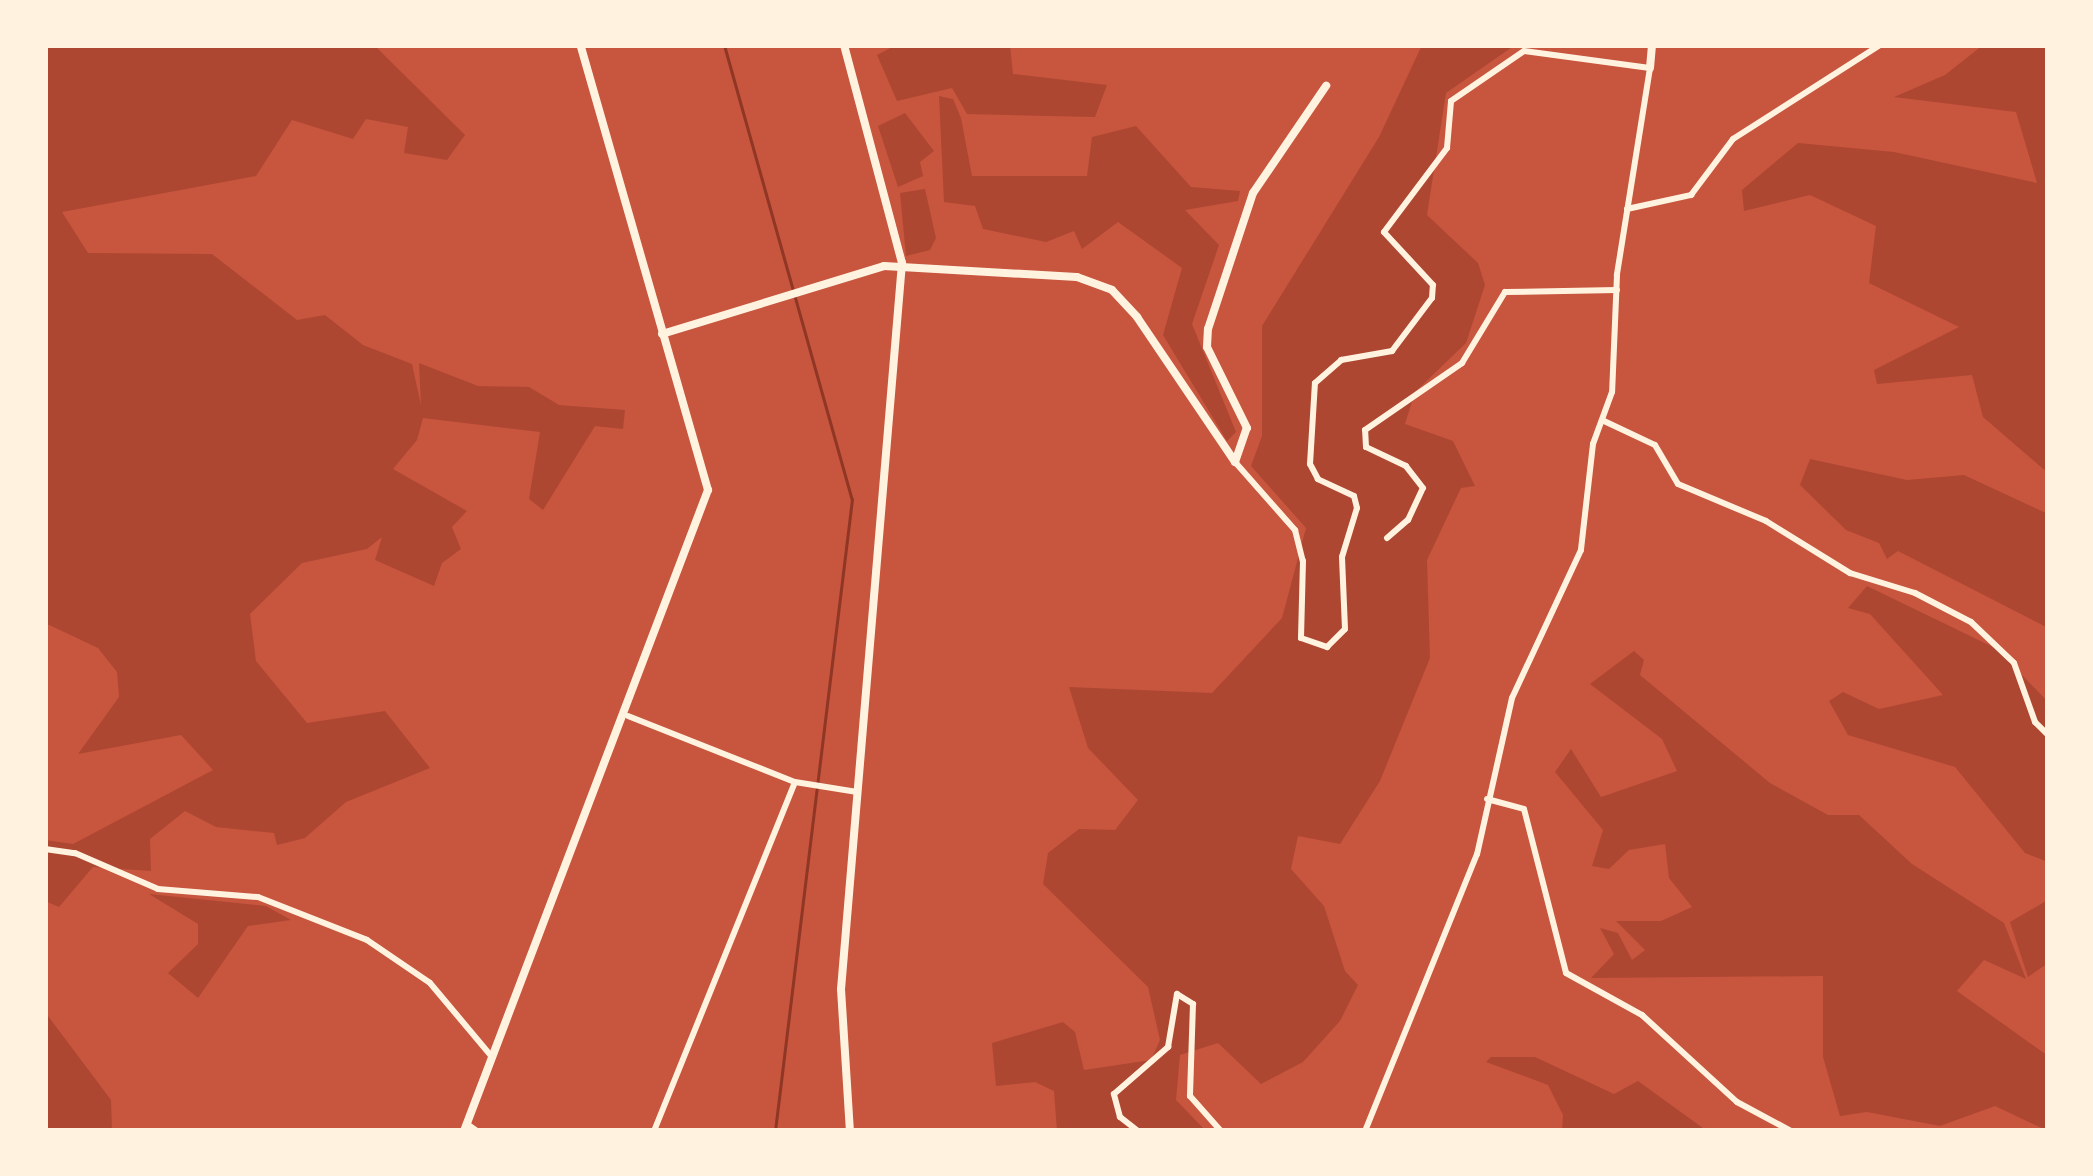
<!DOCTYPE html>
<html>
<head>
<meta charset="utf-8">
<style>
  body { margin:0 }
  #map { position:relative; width:2093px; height:1176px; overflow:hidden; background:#c8553d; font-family:Roboto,sans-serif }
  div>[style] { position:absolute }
  .green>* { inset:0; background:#ae4732 }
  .stream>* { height:3px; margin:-1.5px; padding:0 1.5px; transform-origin:1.5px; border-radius:1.5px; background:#8f3625 }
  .minor>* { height:6px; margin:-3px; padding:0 3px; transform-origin:3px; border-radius:3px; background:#fff3e0 }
  .tertiary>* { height:8px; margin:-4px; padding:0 4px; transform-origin:4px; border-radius:4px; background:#fff3e0 }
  span { translate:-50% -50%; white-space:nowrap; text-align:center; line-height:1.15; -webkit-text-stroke:10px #fff3e0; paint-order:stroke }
  .frame { position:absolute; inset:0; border:48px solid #fff3e0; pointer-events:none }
</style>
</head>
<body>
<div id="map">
  <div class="green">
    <i style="clip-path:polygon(45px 45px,374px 45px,465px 135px,447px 160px,404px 153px,408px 127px,366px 119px,353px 139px,292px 120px,256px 176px,62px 212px,88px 253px,212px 254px,297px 320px,325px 315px,363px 345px,412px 364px,421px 405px,419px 363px,478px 386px,529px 387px,559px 405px,625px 410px,623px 429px,595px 426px,543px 510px,529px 499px,540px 432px,423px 418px,417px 440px,393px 469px,467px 511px,452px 527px,461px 549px,442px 563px,434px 586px,375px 560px,382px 537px,367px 549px,302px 563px,250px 614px,256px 661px,307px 723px,385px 711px,430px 768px,346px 802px,305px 838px,277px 845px,274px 833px,216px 827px,185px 811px,150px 839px,151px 871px,93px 867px,59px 907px,45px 901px,45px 840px,73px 844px,213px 770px,181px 735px,78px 754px,119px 697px,117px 672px,98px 648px,45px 623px)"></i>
    <i style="clip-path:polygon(896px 45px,1010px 45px,1013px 74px,1107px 85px,1095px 117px,967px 114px,952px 88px,897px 101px,877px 55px)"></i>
    <i style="clip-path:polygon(1422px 45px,1515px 45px,1446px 93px,1427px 215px,1478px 263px,1485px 285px,1466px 343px,1415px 392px,1405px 424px,1453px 441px,1475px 486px,1461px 488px,1427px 560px,1430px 658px,1380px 781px,1340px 844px,1298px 836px,1291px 869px,1324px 906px,1345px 971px,1358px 985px,1340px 1021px,1303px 1062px,1261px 1084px,1218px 1043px,1180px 1055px,1176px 1100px,1206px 1131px,1057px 1131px,1054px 1091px,1035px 1082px,996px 1086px,992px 1043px,1063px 1022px,1075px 1032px,1084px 1070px,1151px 1060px,1160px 1040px,1148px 987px,1043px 884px,1048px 853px,1079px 829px,1115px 830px,1138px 800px,1088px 748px,1069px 687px,1212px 693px,1282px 618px,1306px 528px,1251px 466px,1262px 436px,1262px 326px,1379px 137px)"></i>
    <i style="clip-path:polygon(1983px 45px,2048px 46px,2048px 473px,1983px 417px,1972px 375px,1877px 384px,1874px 370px,1959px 327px,1869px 283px,1876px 226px,1810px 195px,1744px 211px,1742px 190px,1798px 143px,1894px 152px,2037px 183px,2016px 112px,1894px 97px,1945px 75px)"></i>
    <i style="clip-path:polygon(939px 96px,953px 99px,961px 118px,972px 176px,1087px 176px,1092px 137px,1136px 126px,1191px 187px,1240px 191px,1238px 201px,1185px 210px,1219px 245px,1192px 324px,1236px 432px,1227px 441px,1163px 335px,1182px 268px,1118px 222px,1082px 249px,1074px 231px,1046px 242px,983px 229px,975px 206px,944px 202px)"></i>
    <i style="clip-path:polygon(905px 113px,934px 151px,920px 162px,923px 176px,898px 187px,878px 126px)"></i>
    <i style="clip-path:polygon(925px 189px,936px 238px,930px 250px,906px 256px,900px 193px)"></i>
    <i style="clip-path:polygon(1810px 459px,1907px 480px,1964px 475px,2048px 514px,2048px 628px,1898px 551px,1887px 559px,1879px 543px,1846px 530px,1800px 485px)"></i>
    <i style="clip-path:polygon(1867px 586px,1997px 649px,2048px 702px,2048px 862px,2025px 853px,1955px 767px,1848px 735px,1829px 701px,1843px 692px,1879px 709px,1943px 695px,1870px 614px,1848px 608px)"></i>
    <i style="clip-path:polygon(1634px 651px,1644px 660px,1640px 675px,1770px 783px,1828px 815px,1859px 815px,1912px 864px,2004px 923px,2026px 979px,1984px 960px,1957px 991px,2048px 1056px,2048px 1131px,1995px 1106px,1940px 1126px,1867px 1112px,1840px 1116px,1823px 1057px,1823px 976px,1591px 978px,1614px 954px,1600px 928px,1618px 933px,1632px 960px,1645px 950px,1616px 921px,1661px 921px,1692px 907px,1669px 878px,1665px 844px,1629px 850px,1609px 869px,1592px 866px,1603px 830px,1555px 772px,1571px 749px,1601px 797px,1677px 771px,1662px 739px,1590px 684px)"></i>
    <i style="clip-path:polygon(149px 894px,266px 906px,291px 920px,248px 926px,198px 998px,168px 973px,198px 944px,198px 924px)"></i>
    <i style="clip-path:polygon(2048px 900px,2048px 963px,2028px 977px,2010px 922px)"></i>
    <i style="clip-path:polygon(45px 1012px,111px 1100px,112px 1131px,45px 1131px)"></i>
    <i style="clip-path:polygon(1491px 1057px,1535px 1057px,1614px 1094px,1638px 1081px,1707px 1131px,1562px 1131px,1563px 1115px,1548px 1085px,1486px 1062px)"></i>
  </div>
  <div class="stream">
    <i style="left:724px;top:45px;width:472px;rotate:74.3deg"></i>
    <i style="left:852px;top:499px;width:637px;rotate:96.95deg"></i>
  </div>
  <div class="minor">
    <i style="left:1627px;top:209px;width:66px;rotate:-12.3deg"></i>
    <i style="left:1691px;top:195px;width:70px;rotate:-53.1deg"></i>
    <i style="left:1733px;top:139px;width:174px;rotate:-32.6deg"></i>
    <i style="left:1604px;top:421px;width:56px;rotate:25.2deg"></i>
    <i style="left:1655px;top:445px;width:45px;rotate:59.5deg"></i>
    <i style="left:1678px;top:484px;width:95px;rotate:22.8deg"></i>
    <i style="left:1766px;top:521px;width:99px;rotate:31.8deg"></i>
    <i style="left:1850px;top:573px;width:68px;rotate:17.1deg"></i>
    <i style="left:1915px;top:593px;width:63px;rotate:27.4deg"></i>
    <i style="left:1971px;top:622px;width:59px;rotate:43.6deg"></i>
    <i style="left:2014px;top:663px;width:63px;rotate:70.4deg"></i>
    <i style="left:2035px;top:722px;width:18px;rotate:45deg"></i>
    <i style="left:1235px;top:462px;width:91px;rotate:48.6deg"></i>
    <i style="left:1295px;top:530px;width:32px;rotate:76deg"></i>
    <i style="left:1303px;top:561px;width:77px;rotate:91.5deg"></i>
    <i style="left:1301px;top:638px;width:28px;rotate:19deg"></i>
    <i style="left:1327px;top:647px;width:25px;rotate:-45deg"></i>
    <i style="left:1345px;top:629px;width:72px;rotate:-92.4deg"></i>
    <i style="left:1342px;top:557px;width:51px;rotate:-73deg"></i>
    <i style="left:1357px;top:508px;width:12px;rotate:-104deg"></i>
    <i style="left:1354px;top:496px;width:40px;rotate:-155deg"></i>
    <i style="left:1318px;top:479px;width:17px;rotate:-118deg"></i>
    <i style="left:1310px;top:464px;width:81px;rotate:-86.5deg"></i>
    <i style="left:1315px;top:383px;width:35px;rotate:-41deg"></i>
    <i style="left:1341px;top:360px;width:52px;rotate:-10deg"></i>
    <i style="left:1392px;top:351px;width:66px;rotate:-53deg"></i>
    <i style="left:1432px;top:298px;width:13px;rotate:-86deg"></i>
    <i style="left:1433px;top:285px;width:72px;rotate:-132.8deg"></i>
    <i style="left:1384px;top:232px;width:105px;rotate:-53.1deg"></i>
    <i style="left:1447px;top:148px;width:47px;rotate:-85.1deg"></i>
    <i style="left:1451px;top:101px;width:88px;rotate:-34.4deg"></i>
    <i style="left:1524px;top:51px;width:127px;rotate:7.7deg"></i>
    <i style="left:1650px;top:68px;width:210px;rotate:99.1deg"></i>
    <i style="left:1617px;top:275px;width:117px;rotate:92.4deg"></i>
    <i style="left:1612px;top:392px;width:55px;rotate:110.1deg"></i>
    <i style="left:1593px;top:444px;width:107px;rotate:96.5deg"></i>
    <i style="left:1581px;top:550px;width:163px;rotate:115deg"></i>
    <i style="left:1512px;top:698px;width:160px;rotate:102.6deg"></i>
    <i style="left:1477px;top:854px;width:299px;rotate:112deg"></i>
    <i style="left:1387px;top:538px;width:28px;rotate:-41deg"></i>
    <i style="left:1408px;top:520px;width:35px;rotate:-65deg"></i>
    <i style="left:1423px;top:488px;width:28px;rotate:-128deg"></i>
    <i style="left:1406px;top:466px;width:44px;rotate:-154.6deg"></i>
    <i style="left:1366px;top:447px;width:17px;rotate:-93deg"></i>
    <i style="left:1365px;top:430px;width:118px;rotate:-34.6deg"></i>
    <i style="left:1462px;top:363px;width:83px;rotate:-58.8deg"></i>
    <i style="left:1505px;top:292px;width:112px;rotate:-1deg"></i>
    <i style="left:628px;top:716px;width:180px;rotate:21.6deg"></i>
    <i style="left:795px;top:782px;width:63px;rotate:9.2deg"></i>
    <i style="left:1487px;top:799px;width:38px;rotate:15deg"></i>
    <i style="left:1524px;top:809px;width:169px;rotate:75.6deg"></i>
    <i style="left:1566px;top:973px;width:87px;rotate:28.9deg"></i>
    <i style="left:1642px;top:1015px;width:129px;rotate:42.5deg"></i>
    <i style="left:1737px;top:1102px;width:61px;rotate:28.2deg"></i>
    <i style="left:45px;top:849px;width:30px;rotate:8deg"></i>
    <i style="left:75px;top:853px;width:90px;rotate:23.4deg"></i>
    <i style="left:158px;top:889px;width:100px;rotate:4.6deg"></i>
    <i style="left:258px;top:897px;width:117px;rotate:21.5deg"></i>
    <i style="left:367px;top:940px;width:76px;rotate:34.3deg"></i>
    <i style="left:430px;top:983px;width:97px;rotate:50deg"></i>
    <i style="left:467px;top:1124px;width:12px;rotate:35deg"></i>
    <i style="left:654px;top:1131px;width:376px;rotate:-68deg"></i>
    <i style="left:1138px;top:1131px;width:23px;rotate:-142deg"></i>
    <i style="left:1120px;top:1117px;width:24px;rotate:-105deg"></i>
    <i style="left:1114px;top:1094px;width:72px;rotate:-41deg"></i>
    <i style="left:1168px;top:1047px;width:54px;rotate:-80.4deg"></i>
    <i style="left:1177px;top:994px;width:19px;rotate:32deg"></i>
    <i style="left:1193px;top:1004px;width:92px;rotate:91.9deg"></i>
    <i style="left:1190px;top:1096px;width:47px;rotate:48.5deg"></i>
  </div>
  <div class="tertiary">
    <i style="left:844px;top:45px;width:226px;rotate:75.1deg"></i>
    <i style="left:902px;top:263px;width:729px;rotate:94.8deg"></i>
    <i style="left:841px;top:989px;width:142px;rotate:86.4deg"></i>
    <i style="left:1650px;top:68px;width:23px;rotate:-85deg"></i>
    <i style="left:662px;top:334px;width:232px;rotate:-17deg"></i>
    <i style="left:884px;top:266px;width:193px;rotate:3.3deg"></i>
    <i style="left:1077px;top:277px;width:37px;rotate:20deg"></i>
    <i style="left:1112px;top:290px;width:37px;rotate:47deg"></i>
    <i style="left:1137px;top:317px;width:175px;rotate:55.9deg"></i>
    <i style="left:1235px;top:462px;width:36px;rotate:-71deg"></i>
    <i style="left:1247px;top:428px;width:90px;rotate:-116.3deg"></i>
    <i style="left:1207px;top:347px;width:18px;rotate:-87deg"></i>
    <i style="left:1208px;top:329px;width:143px;rotate:-71.7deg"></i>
    <i style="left:1253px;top:193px;width:130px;rotate:-55.7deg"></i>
    <i style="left:464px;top:1131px;width:686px;rotate:-69.16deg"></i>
    <i style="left:708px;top:490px;width:463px;rotate:-106deg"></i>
  </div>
  <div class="frame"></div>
</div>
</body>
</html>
